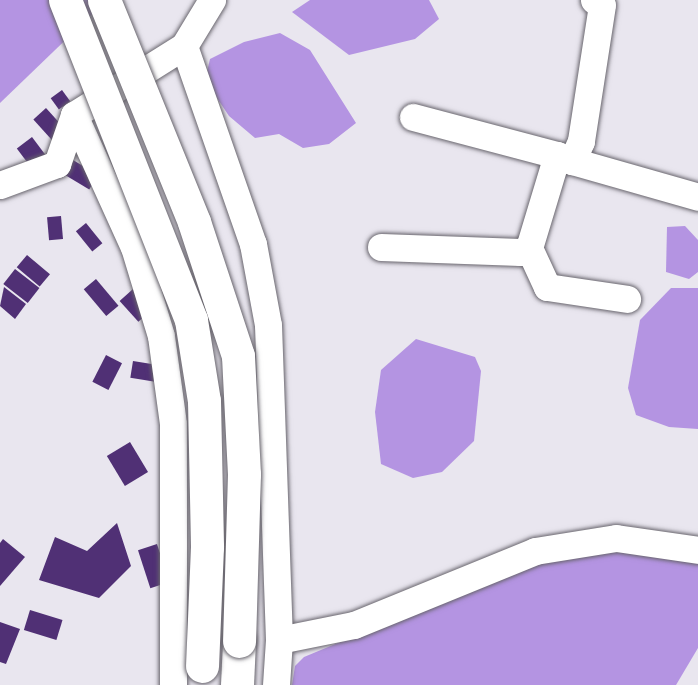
<!DOCTYPE html>
<html>
<head>
<meta charset="utf-8">
<style>
  body { margin:0 }
  #map { position:relative; width:698px; height:685px; overflow:hidden; background:#e9e6ef; font-family:Mulish,sans-serif }
  div>[style] { position:absolute }
  .water>* { inset:0; background:#b494e2 }
  .building>* { inset:0; background:#503075; transform-origin:0 0 }
  .roads { filter:drop-shadow(0 0 2px #68656d) drop-shadow(0 0 2px #68656d) }
  .minor>* { height:27px; margin:-13.5px; padding:0 13.5px; transform-origin:13.5px; border-radius:13.5px; background:#fff }
  .primary>* { height:33px; margin:-16.5px; padding:0 16.5px; transform-origin:16.5px; border-radius:16.5px; background:#fff }
  .bridges { filter:drop-shadow(0 0 2px #68656d) drop-shadow(0 0 2px #68656d) }
  .primary-bridge>* { height:33px; margin:-16.5px; padding:0 16.5px; transform-origin:16.5px; border-radius:16.5px; background:#fff }
  span { translate:-50% -50%; white-space:nowrap; text-align:center; line-height:1.15; -webkit-text-stroke:6px #e9e6ef; paint-order:stroke }
</style>
</head>
<body>
<div id="map">
  <div class="water">
    <i style="clip-path:polygon(0 0,107px 0,0 103px)"></i>
    <i style="clip-path:polygon(310px 0,429px 0,439px 19px,415px 39px,349px 55px,292px 12px)"></i>
    <i style="clip-path:polygon(280px 33px,310px 50px,356px 123px,329px 144px,303px 148px,279px 134px,255px 138px,229px 116px,205px 80px,210px 59px,244px 42px)"></i>
    <i style="clip-path:polygon(685px 226px,698px 240px,698px 272px,689px 279px,666px 272px,667px 227px)"></i>
    <i style="clip-path:polygon(671px 288px,698px 288px,698px 429px,669px 427px,636px 415px,628px 388px,640px 320px)"></i>
    <i style="clip-path:polygon(416px 339px,475px 357px,481px 371px,474px 441px,442px 472px,413px 478px,381px 464px,375px 412px,381px 370px)"></i>
    <i style="clip-path:polygon(625px 552px,698px 562px,698px 648px,676px 685px,292px 685px,295px 666px,304px 657px,550px 555px)"></i>
  </div>
  <div class="building">
    <i style="left:62px;top:90px;width:14px;height:14px;rotate:54deg"></i>
    <i style="left:46px;top:108px;width:28px;height:17px;rotate:48deg"></i>
    <i style="left:32px;top:137px;width:30px;height:19px;rotate:53deg"></i>
    <i style="left:68px;top:157px;width:35px;height:17px;rotate:31deg"></i>
    <i style="left:61px;top:216px;width:23px;height:14px;rotate:85deg"></i>
    <i style="left:86px;top:223px;width:26px;height:13px;rotate:51deg"></i>
    <i style="left:27px;top:255px;width:30px;height:16px;rotate:40deg"></i>
    <i style="left:15px;top:269px;width:31px;height:19px;rotate:38deg"></i>
    <i style="left:96px;top:279px;width:35px;height:16px;rotate:50deg"></i>
    <i style="clip-path:polygon(4px 287px,26px 304px,15px 319px,0 306px)"></i>
    <i style="left:133px;top:289px;width:28px;height:18px;rotate:48deg"></i>
    <i style="left:106px;top:355px;width:18px;height:30px;rotate:27deg"></i>
    <i style="left:133px;top:361px;width:25px;height:17px;rotate:9deg"></i>
    <i style="left:130px;top:442px;width:35px;height:27px;rotate:59deg"></i>
    <i style="clip-path:polygon(117px 523px,131px 566px,99px 598px,39px 580px,55px 537px,87px 551px)"></i>
    <i style="clip-path:polygon(3px 539px,25px 557px,0 586px,0 543px)"></i>
    <i style="left:157px;top:544px;width:40px;height:20px;rotate:72deg"></i>
    <i style="left:30px;top:610px;width:34px;height:21px;rotate:17deg"></i>
    <i style="clip-path:polygon(0 622px,20px 629px,6px 664px,0 662px)"></i>
  </div>
  <div class="roads">
    <div class="minor">
      <i style="left:594px;top:0;width:9px;rotate:32deg"></i>
      <i style="left:602px;top:5px;width:138px;rotate:98.8deg"></i>
      <i style="left:581px;top:141px;width:22px;rotate:114deg"></i>
      <i style="left:572px;top:161px;width:131px;rotate:15.9deg"></i>
      <i style="left:184px;top:46px;width:210px;rotate:70.8deg"></i>
      <i style="left:253px;top:244px;width:82px;rotate:79.5deg"></i>
      <i style="left:268px;top:325px;width:315px;rotate:88deg"></i>
      <i style="left:74px;top:115px;width:145px;rotate:65.6deg"></i>
      <i style="left:134px;top:247px;width:93px;rotate:73.1deg"></i>
      <i style="left:161px;top:336px;width:89px;rotate:82.2deg"></i>
      <i style="left:173px;top:424px;width:261px;rotate:90deg"></i>
      <i style="left:413px;top:117px;width:149px;rotate:14.8deg"></i>
      <i style="left:0;top:185px;width:61px;rotate:-20.2deg"></i>
      <i style="left:57px;top:164px;width:52px;rotate:-70.9deg"></i>
      <i style="left:74px;top:115px;width:130px;rotate:-32.1deg"></i>
      <i style="left:184px;top:46px;width:54px;rotate:-58.7deg"></i>
      <i style="left:381px;top:247px;width:139px;rotate:2.1deg"></i>
      <i style="left:520px;top:252px;width:10px;rotate:-24deg"></i>
      <i style="left:529px;top:248px;width:97px;rotate:-73.2deg"></i>
      <i style="left:557px;top:155px;width:16px;rotate:22deg"></i>
      <i style="left:529px;top:248px;width:43px;rotate:65.2deg"></i>
      <i style="left:547px;top:287px;width:81px;rotate:8.5deg"></i>
      <i style="left:276px;top:685px;width:45px;rotate:-86.2deg"></i>
      <i style="left:279px;top:640px;width:76px;rotate:-11.3deg"></i>
      <i style="left:354px;top:625px;width:196px;rotate:-22.2deg"></i>
      <i style="left:535px;top:551px;width:82px;rotate:-9.1deg"></i>
      <i style="left:616px;top:538px;width:83px;rotate:8.3deg"></i>
    </div>
    <div class="primary">
      <i style="left:237px;top:685px;width:44px;rotate:-87.4deg"></i>
    </div>
  </div>
  <div class="bridges">
    <div class="primary-bridge">
      <i style="left:65px;top:0;width:344px;rotate:68.5deg"></i>
      <i style="left:191px;top:320px;width:82px;rotate:80.9deg"></i>
      <i style="left:204px;top:401px;width:146px;rotate:88.8deg"></i>
      <i style="left:207px;top:547px;width:119px;rotate:92.4deg"></i>
      <i style="left:104px;top:0;width:240px;rotate:67.9deg"></i>
      <i style="left:194px;top:222px;width:141px;rotate:71.8deg"></i>
      <i style="left:238px;top:356px;width:118px;rotate:87.1deg"></i>
      <i style="left:244px;top:474px;width:167px;rotate:91.7deg"></i>
    </div>
  </div>
</div>
</body>
</html>
